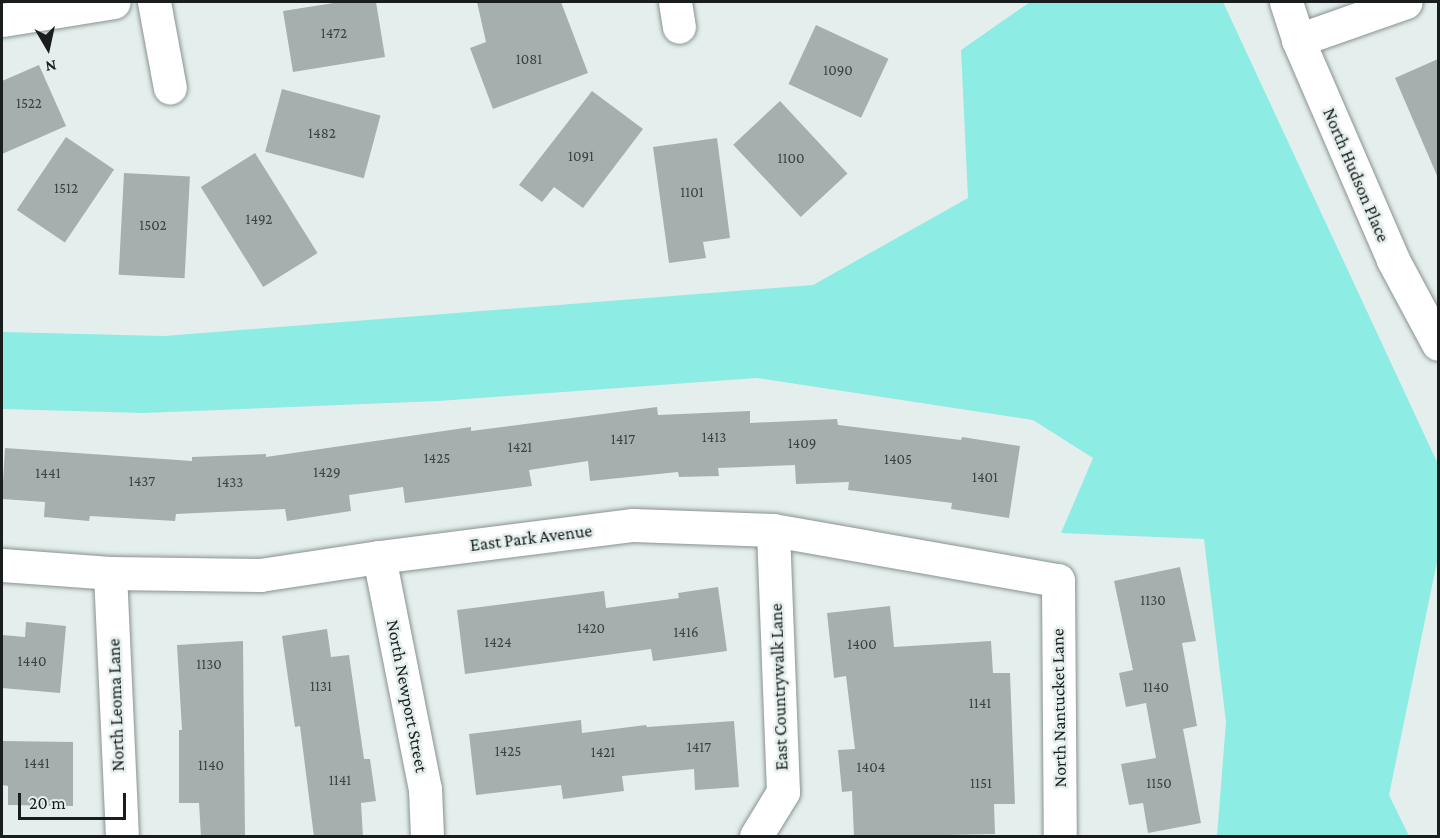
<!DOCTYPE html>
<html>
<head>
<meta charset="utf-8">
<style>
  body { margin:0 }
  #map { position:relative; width:1440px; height:838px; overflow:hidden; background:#e4efed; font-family:"Crimson Pro",serif }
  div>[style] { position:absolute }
  .green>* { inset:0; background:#8dece3 }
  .building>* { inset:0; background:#a5afad; transform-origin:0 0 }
  .roads { filter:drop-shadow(0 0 2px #899291) drop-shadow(0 0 2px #899291) }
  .minor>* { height:33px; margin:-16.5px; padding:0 16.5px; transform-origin:16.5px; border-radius:16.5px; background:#fff }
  span { translate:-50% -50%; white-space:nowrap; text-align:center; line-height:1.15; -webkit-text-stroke:5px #e4efed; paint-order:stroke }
  .number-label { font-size:15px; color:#3c4241 }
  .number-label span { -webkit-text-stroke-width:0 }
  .street-label { font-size:18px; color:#191d1d }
  .frame { position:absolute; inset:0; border:3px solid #191d1d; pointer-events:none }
  .north { position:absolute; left:18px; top:18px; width:60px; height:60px; -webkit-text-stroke:4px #e4efed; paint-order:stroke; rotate:171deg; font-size:16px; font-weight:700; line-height:24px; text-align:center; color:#191d1d }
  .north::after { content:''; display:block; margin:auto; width:21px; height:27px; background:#191d1d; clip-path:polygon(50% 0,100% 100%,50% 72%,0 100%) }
  .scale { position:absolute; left:18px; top:793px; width:108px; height:27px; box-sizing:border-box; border:3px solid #191d1d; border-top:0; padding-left:8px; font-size:18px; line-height:21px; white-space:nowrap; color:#191d1d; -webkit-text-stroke:4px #e4efed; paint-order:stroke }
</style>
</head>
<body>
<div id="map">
  <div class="green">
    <i style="clip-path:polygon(1030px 2px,1223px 2px,1438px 464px,1438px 557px,1389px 795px,1409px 836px,1217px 836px,1226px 722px,1204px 539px,1061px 533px,1093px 458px,1033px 420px,757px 378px,439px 401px,143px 413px,2px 409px,2px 332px,164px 336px,813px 285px,968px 198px,961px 50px)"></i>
  </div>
  <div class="building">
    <i style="clip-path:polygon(340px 2px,376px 2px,385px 57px,293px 72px,283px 11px)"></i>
    <i style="clip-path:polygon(477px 2px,561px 2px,588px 73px,493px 109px,470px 48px,486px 42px)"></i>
    <i style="left:816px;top:25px;width:80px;height:65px;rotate:25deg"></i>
    <i style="clip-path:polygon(1438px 59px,1438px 178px,1395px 78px)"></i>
    <i style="clip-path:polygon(39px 65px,66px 126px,2px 154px,2px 81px)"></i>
    <i style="left:282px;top:89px;width:102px;height:65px;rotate:15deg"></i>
    <i style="clip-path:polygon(592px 91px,643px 129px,583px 208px,554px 187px,542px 202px,519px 185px)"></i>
    <i style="left:780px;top:101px;width:99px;height:64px;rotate:47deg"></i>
    <i style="left:66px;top:137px;width:58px;height:88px;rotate:34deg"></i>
    <i style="clip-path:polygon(717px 138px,730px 238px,703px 242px,706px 258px,669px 263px,653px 147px)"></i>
    <i style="left:255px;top:153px;width:118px;height:64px;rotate:58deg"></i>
    <i style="left:124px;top:173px;width:66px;height:102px;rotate:3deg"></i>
    <i style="clip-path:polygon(657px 407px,658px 415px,750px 411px,750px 423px,837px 419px,838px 425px,961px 440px,962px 437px,1020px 446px,1009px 518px,951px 509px,952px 503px,848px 490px,849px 482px,796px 484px,795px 465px,718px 468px,719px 476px,679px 477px,678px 472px,590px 481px,588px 461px,529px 470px,532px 486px,405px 503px,403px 487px,349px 495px,351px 511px,287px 521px,285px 509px,176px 514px,175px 521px,90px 516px,89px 521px,44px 517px,45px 502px,2px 499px,5px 448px,192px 461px,192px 457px,266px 454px,266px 457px,471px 427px,471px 431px)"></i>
    <i style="clip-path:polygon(1180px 567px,1196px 641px,1182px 643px,1197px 726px,1183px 729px,1201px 823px,1148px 833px,1143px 803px,1129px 805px,1121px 764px,1156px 758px,1146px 703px,1126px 707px,1119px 673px,1133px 670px,1114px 581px)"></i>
    <i style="clip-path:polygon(718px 587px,727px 651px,653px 661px,651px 649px,465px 674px,457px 610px,604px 591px,606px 608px,679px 598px,678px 593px)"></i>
    <i style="clip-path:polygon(890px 606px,894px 647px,991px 641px,993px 673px,1010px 673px,1015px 804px,994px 804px,995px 834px,854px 837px,852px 791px,842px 792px,838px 750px,855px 749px,846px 676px,834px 678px,827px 613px)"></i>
    <i style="clip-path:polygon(26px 622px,66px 626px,60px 693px,2px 688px,2px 635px,25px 637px)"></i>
    <i style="clip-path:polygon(327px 629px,331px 657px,349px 655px,364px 759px,370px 759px,376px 801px,361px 803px,363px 837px,314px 837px,300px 726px,295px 727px,282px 636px)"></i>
    <i style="clip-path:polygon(243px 641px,245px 837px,201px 837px,199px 803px,179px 803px,179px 730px,182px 730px,177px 645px)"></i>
    <i style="clip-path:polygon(581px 720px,582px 733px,646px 725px,647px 727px,734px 721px,739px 787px,695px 790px,694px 769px,622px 776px,624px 791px,563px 799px,561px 785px,476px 795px,469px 734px)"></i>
    <i style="clip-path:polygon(2px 741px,73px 742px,73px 806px,8px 805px,8px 786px,2px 785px)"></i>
  </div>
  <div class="roads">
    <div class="minor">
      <i style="left:154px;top:2px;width:87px;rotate:79.5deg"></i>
      <i style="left:675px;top:2px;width:25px;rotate:81deg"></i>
      <i style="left:1286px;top:2px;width:40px;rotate:72deg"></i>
      <i style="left:1298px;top:40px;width:240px;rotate:66.6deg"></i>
      <i style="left:1393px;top:260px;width:95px;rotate:61.8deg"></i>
      <i style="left:2px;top:20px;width:113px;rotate:-9.1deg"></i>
      <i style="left:1298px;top:40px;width:114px;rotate:-19.4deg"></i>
      <i style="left:379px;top:557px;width:237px;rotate:78.8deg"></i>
      <i style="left:425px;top:789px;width:47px;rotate:87.6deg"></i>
      <i style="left:2px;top:565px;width:108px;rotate:4.2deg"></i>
      <i style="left:110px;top:573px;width:150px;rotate:0.8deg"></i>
      <i style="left:260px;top:575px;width:120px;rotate:-8.6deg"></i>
      <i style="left:379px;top:557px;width:256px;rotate:-7.2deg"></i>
      <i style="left:633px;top:525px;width:140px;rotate:2deg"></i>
      <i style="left:773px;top:530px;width:289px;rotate:10deg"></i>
      <i style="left:1058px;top:580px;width:256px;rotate:89.6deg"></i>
      <i style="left:110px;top:573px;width:263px;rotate:87.4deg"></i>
      <i style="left:756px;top:836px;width:52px;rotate:-58.5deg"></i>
      <i style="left:783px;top:792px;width:262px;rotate:-92.2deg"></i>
    </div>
  </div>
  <div class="number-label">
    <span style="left:334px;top:34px">1472</span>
    <span style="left:529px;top:60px">1081</span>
    <span style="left:838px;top:71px">1090</span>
    <span style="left:29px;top:104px">1522</span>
    <span style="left:322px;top:134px">1482</span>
    <span style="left:581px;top:157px">1091</span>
    <span style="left:791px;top:159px">1100</span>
    <span style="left:66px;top:189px">1512</span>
    <span style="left:692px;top:193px">1101</span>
    <span style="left:259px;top:220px">1492</span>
    <span style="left:153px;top:226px">1502</span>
    <span style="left:714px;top:438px">1413</span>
    <span style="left:623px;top:440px">1417</span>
    <span style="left:802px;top:444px">1409</span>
    <span style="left:520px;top:448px">1421</span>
    <span style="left:437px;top:459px">1425</span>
    <span style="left:898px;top:460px">1405</span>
    <span style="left:327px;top:473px">1429</span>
    <span style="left:48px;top:474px">1441</span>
    <span style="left:985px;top:478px">1401</span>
    <span style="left:142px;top:482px">1437</span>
    <span style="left:230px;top:483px">1433</span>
    <span style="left:1153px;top:601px">1130</span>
    <span style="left:591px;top:629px">1420</span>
    <span style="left:686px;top:633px">1416</span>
    <span style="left:498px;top:643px">1424</span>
    <span style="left:862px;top:645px">1400</span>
    <span style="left:32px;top:662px">1440</span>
    <span style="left:209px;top:665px">1130</span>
    <span style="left:321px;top:687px">1131</span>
    <span style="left:1156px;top:688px">1140</span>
    <span style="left:980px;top:704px">1141</span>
    <span style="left:699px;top:748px">1417</span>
    <span style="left:508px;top:752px">1425</span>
    <span style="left:603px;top:753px">1421</span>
    <span style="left:37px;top:764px">1441</span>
    <span style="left:211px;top:766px">1140</span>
    <span style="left:871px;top:768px">1404</span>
    <span style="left:340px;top:781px">1141</span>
    <span style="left:981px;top:784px">1151</span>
    <span style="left:1159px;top:784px">1150</span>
  </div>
  <div class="street-label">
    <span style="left:1356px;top:175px;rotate:67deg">North Hudson Place</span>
    <span style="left:531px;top:538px;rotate:-7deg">East Park Avenue</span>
    <span style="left:779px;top:687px;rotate:-92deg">East Countrywalk Lane</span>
    <span style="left:407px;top:696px;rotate:79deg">North Newport Street</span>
    <span style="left:116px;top:705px;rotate:-92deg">North Leoma Lane</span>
    <span style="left:1059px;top:708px;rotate:-91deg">North Nantucket Lane</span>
  </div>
  <div class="frame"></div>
  <div class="north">N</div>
  <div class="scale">20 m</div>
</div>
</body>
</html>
